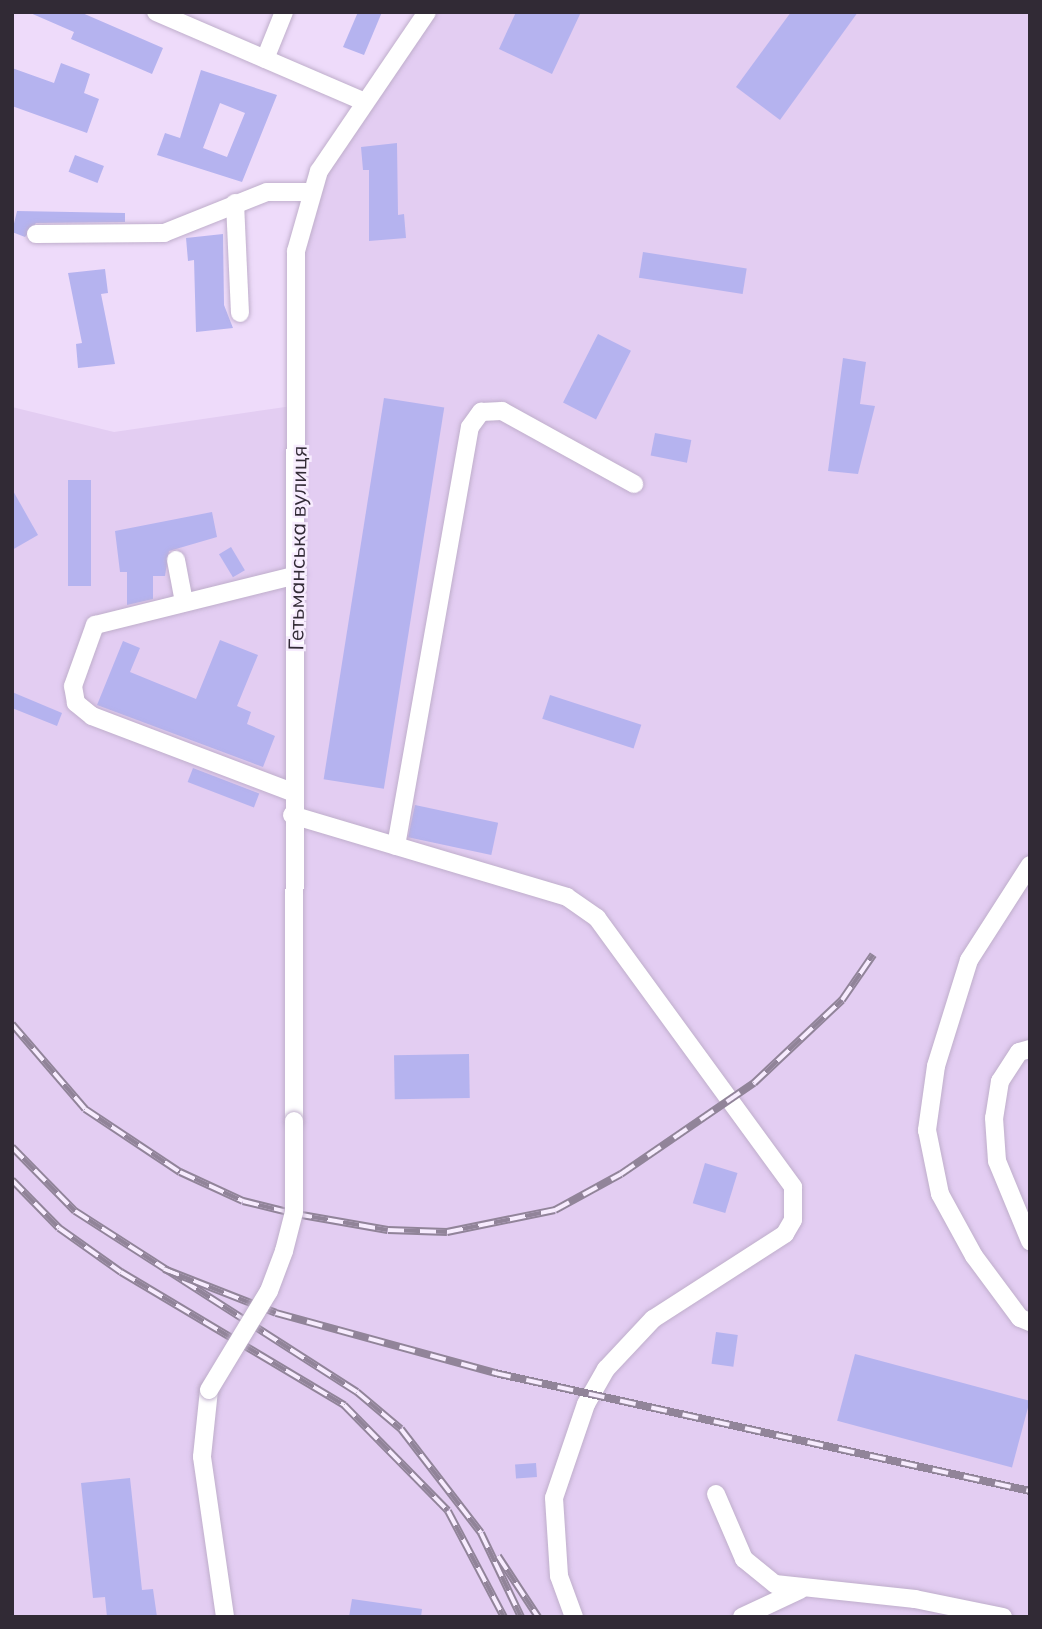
<!DOCTYPE html>
<html>
<head>
<meta charset="utf-8">
<style>
  body { margin:0 }
  #map { position:relative; width:1042px; height:1629px; overflow:hidden; background:#eedbfa; font-family:Mulish,sans-serif }
  div>[style] { position:absolute }
  .built>* { inset:0; background:#e3cdf2 }
  .building>* { inset:0; background:#b5b3ef; transform-origin:0 0 }
  .roads { filter:drop-shadow(0 0 2px #bfaecb) drop-shadow(0 0 2px #bfaecb) }
  .minor>* { height:18px; margin:-9px; padding:0 9px; transform-origin:9px; border-radius:9px; background:#fff }
  .rail>* { height:8px; margin-top:-4px; transform-origin:0; background:repeating-linear-gradient(90deg,#f7ecfe 0 16px,#918499 0 32px); box-sizing:border-box; border-block:2px solid #918499 }
  .bridges { filter:drop-shadow(0 0 2px #bfaecb) drop-shadow(0 0 2px #bfaecb) }
  .minor-bridge>* { height:18px; margin:-9px; padding:0 9px; transform-origin:9px; border-radius:9px; background:#fff }
  span { translate:-50% -50%; white-space:nowrap; text-align:center; line-height:1.15; -webkit-text-stroke:5px #f7ecfe; paint-order:stroke }
  .street-label { font-size:21px; color:#312a35 }
  .frame { position:absolute; inset:0; border:14px solid #312a35; pointer-events:none }
</style>
</head>
<body>
<div id="map">
  <div class="built">
    <i style="clip-path:polygon(427px 12px,1030px 12px,1030px 1617px,12px 1617px,12px 407px,114px 432px,299px 405px,304px 209px)"></i>
  </div>
  <div class="building">
    <i style="clip-path:polygon(28px 12px,80px 12px,163px 48px,152px 74px,71px 39px,74px 32px)"></i>
    <i style="clip-path:polygon(358px 12px,382px 12px,364px 55px,343px 47px)"></i>
    <i style="clip-path:polygon(516px 12px,581px 12px,552px 74px,499px 49px)"></i>
    <i style="clip-path:polygon(791px 12px,858px 12px,780px 120px,736px 87px)"></i>
    <i style="clip-path:polygon(61px 63px,90px 74px,84px 93px,99px 99px,87px 133px,12px 106px,12px 68px,54px 83px)"></i>
    <i style="clip-path:polygon(evenodd,201px 70px,277px 95px,242px 182px,157px 155px,165px 133px,180px 138px,201px 70px,220px 103px,245px 113px,227px 157px,203px 148px,220px 103px)"></i>
    <i style="clip-path:polygon(397px 143px,398px 215px,404px 214px,406px 238px,369px 241px,369px 170px,363px 170px,361px 147px)"></i>
    <i style="left:75px;top:155px;width:31px;height:18px;rotate:21deg"></i>
    <i style="clip-path:polygon(17px 211px,125px 213px,125px 222px,36px 223px,25px 237px,12px 232px)"></i>
    <i style="clip-path:polygon(223px 234px,224px 305px,233px 328px,196px 332px,194px 260px,188px 261px,186px 238px)"></i>
    <i style="left:643px;top:252px;width:105px;height:26px;rotate:9deg"></i>
    <i style="clip-path:polygon(105px 269px,108px 293px,101px 294px,115px 364px,78px 368px,76px 344px,82px 343px,68px 273px)"></i>
    <i style="left:598px;top:334px;width:37px;height:77px;rotate:27deg"></i>
    <i style="clip-path:polygon(843px 358px,866px 362px,860px 404px,875px 406px,858px 474px,828px 471px)"></i>
    <i style="left:384px;top:398px;width:61px;height:386px;rotate:9deg"></i>
    <i style="left:655px;top:433px;width:37px;height:23px;rotate:11deg"></i>
    <i style="left:68px;top:480px;width:23px;height:106px"></i>
    <i style="clip-path:polygon(12px 489px,38px 535px,12px 550px)"></i>
    <i style="clip-path:polygon(212px 512px,217px 537px,169px 551px,165px 576px,153px 576px,153px 599px,127px 605px,127px 572px,120px 572px,115px 531px)"></i>
    <i style="left:231px;top:547px;width:27px;height:14px;rotate:59deg"></i>
    <i style="clip-path:polygon(220px 640px,258px 655px,237px 706px,251px 712px,247px 724px,275px 736px,263px 767px,97px 705px,123px 641px,140px 648px,130px 672px,196px 699px)"></i>
    <i style="clip-path:polygon(12px 692px,62px 713px,57px 726px,12px 708px)"></i>
    <i style="left:550px;top:695px;width:96px;height:25px;rotate:18deg"></i>
    <i style="left:193px;top:768px;width:71px;height:15px;rotate:21deg"></i>
    <i style="left:415px;top:805px;width:85px;height:33px;rotate:12deg"></i>
    <i style="left:469px;top:1054px;width:44px;height:75px;rotate:89deg"></i>
    <i style="left:705px;top:1163px;width:34px;height:42px;rotate:17deg"></i>
    <i style="left:716px;top:1332px;width:22px;height:32px;rotate:8deg"></i>
    <i style="left:855px;top:1354px;width:181px;height:69px;rotate:15deg"></i>
    <i style="left:536px;top:1463px;width:14px;height:21px;rotate:86deg"></i>
    <i style="clip-path:polygon(130px 1478px,142px 1590px,153px 1589px,157px 1617px,107px 1617px,105px 1597px,93px 1598px,81px 1483px)"></i>
    <i style="clip-path:polygon(352px 1599px,422px 1609px,421px 1617px,349px 1617px)"></i>
  </div>
  <div class="roads">
    <div class="minor">
      <i style="left:156px;top:12px;width:225px;rotate:23.3deg"></i>
      <i style="left:265px;top:59px;width:51px;rotate:-68deg"></i>
      <i style="left:235px;top:203px;width:110px;rotate:87.4deg"></i>
      <i style="left:36px;top:234px;width:128px;rotate:-0.4deg"></i>
      <i style="left:164px;top:233px;width:111px;rotate:-21.7deg"></i>
      <i style="left:267px;top:192px;width:42px"></i>
      <i style="left:176px;top:560px;width:43px;rotate:79.2deg"></i>
      <i style="left:292px;top:792px;width:214px;rotate:-159.2deg"></i>
      <i style="left:92px;top:716px;width:21px;rotate:-141deg"></i>
      <i style="left:76px;top:703px;width:17px;rotate:-100deg"></i>
      <i style="left:73px;top:686px;width:65px;rotate:-70.2deg"></i>
      <i style="left:95px;top:625px;width:208px;rotate:-13.9deg"></i>
      <i style="left:292px;top:815px;width:287px;rotate:16.6deg"></i>
      <i style="left:567px;top:897px;width:37px;rotate:35deg"></i>
      <i style="left:597px;top:918px;width:333px;rotate:53.9deg"></i>
      <i style="left:793px;top:1187px;width:33px;rotate:90deg"></i>
      <i style="left:793px;top:1220px;width:16px;rotate:120deg"></i>
      <i style="left:785px;top:1234px;width:157px;rotate:147.2deg"></i>
      <i style="left:653px;top:1319px;width:69px;rotate:133.2deg"></i>
      <i style="left:606px;top:1369px;width:40px;rotate:119.7deg"></i>
      <i style="left:586px;top:1404px;width:99px;rotate:108.8deg"></i>
      <i style="left:554px;top:1498px;width:78px;rotate:86.3deg"></i>
      <i style="left:559px;top:1576px;width:44px;rotate:69.9deg"></i>
      <i style="left:396px;top:846px;width:425px;rotate:-80deg"></i>
      <i style="left:470px;top:427px;width:19px;rotate:-54deg"></i>
      <i style="left:481px;top:412px;width:21px;rotate:-3deg"></i>
      <i style="left:502px;top:411px;width:151px;rotate:28.9deg"></i>
      <i style="left:1030px;top:865px;width:113px;rotate:122.7deg"></i>
      <i style="left:969px;top:960px;width:111px;rotate:107.3deg"></i>
      <i style="left:936px;top:1066px;width:65px;rotate:98deg"></i>
      <i style="left:927px;top:1130px;width:65px;rotate:78.5deg"></i>
      <i style="left:940px;top:1194px;width:71px;rotate:61.3deg"></i>
      <i style="left:974px;top:1256px;width:77px;rotate:53.4deg"></i>
      <i style="left:1020px;top:1318px;width:11px;rotate:22deg"></i>
      <i style="left:1030px;top:1049px;width:11px;rotate:165deg"></i>
      <i style="left:1019px;top:1052px;width:35px;rotate:123deg"></i>
      <i style="left:1000px;top:1081px;width:37px;rotate:99deg"></i>
      <i style="left:994px;top:1118px;width:43px;rotate:86deg"></i>
      <i style="left:997px;top:1161px;width:87px;rotate:67.6deg"></i>
      <i style="left:294px;top:1121px;width:870px;rotate:-89.87deg"></i>
      <i style="left:296px;top:251px;width:83px;rotate:-74deg"></i>
      <i style="left:319px;top:171px;width:192px;rotate:-55.8deg"></i>
      <i style="left:209px;top:1390px;width:67px;rotate:96deg"></i>
      <i style="left:202px;top:1457px;width:162px;rotate:81.8deg"></i>
      <i style="left:716px;top:1494px;width:71px;rotate:66.7deg"></i>
      <i style="left:744px;top:1559px;width:40px;rotate:39deg"></i>
      <i style="left:775px;top:1584px;width:141px;rotate:6.1deg"></i>
      <i style="left:915px;top:1599px;width:90px;rotate:11.6deg"></i>
      <i style="left:742px;top:1617px;width:64px;rotate:-25deg"></i>
    </div>
  </div>
  <div class="rail">
    <i style="left:12px;top:1024px;width:112px;rotate:49.3deg"></i>
    <i style="left:85px;top:1109px;width:114px;rotate:33.6deg"></i>
    <i style="left:180px;top:1172px;width:69px;rotate:24.7deg"></i>
    <i style="left:243px;top:1201px;width:55px;rotate:13.8deg"></i>
    <i style="left:296px;top:1214px;width:93px;rotate:9.9deg"></i>
    <i style="left:388px;top:1230px;width:59px;rotate:1.9deg"></i>
    <i style="left:447px;top:1232px;width:110px;rotate:-11.5deg"></i>
    <i style="left:555px;top:1210px;width:75px;rotate:-28.6deg"></i>
    <i style="left:621px;top:1174px;width:161px;rotate:-34.4deg"></i>
    <i style="left:754px;top:1083px;width:121px;rotate:-43.3deg"></i>
    <i style="left:842px;top:1000px;width:55px;rotate:-55.4deg"></i>
    <i style="left:12px;top:1147px;width:90px;rotate:45.5deg"></i>
    <i style="left:75px;top:1211px;width:335px;rotate:32.7deg"></i>
    <i style="left:357px;top:1392px;width:57px;rotate:40.1deg"></i>
    <i style="left:401px;top:1429px;width:131px;rotate:52.4deg"></i>
    <i style="left:481px;top:1533px;width:93px;rotate:64.5deg"></i>
    <i style="left:12px;top:1180px;width:67px;rotate:45.6deg"></i>
    <i style="left:59px;top:1228px;width:76px;rotate:35.4deg"></i>
    <i style="left:121px;top:1272px;width:260px;rotate:30.8deg"></i>
    <i style="left:344px;top:1405px;width:148px;rotate:45.5deg"></i>
    <i style="left:448px;top:1511px;width:120px;rotate:62.2deg"></i>
    <i style="left:164px;top:1269px;width:120px;rotate:21.4deg"></i>
    <i style="left:276px;top:1313px;width:227px;rotate:15.3deg"></i>
    <i style="left:495px;top:1373px;width:548px;rotate:12.44deg"></i>
    <i style="left:498px;top:1556px;width:73px;rotate:56.7deg"></i>
  </div>
  <div class="bridges">
    <div class="minor-bridge">
      <i style="left:209px;top:1390px;width:116px;rotate:-58.8deg"></i>
      <i style="left:269px;top:1291px;width:43px;rotate:-69.4deg"></i>
      <i style="left:284px;top:1251px;width:40px;rotate:-75.6deg"></i>
      <i style="left:294px;top:1212px;width:91px;rotate:-90deg"></i>
    </div>
  </div>
  <div class="street-label">
    <span style="left:297px;top:548px;rotate:-89deg">Гетьманська вулиця</span>
  </div>
  <div class="frame"></div>
</div>
</body>
</html>
